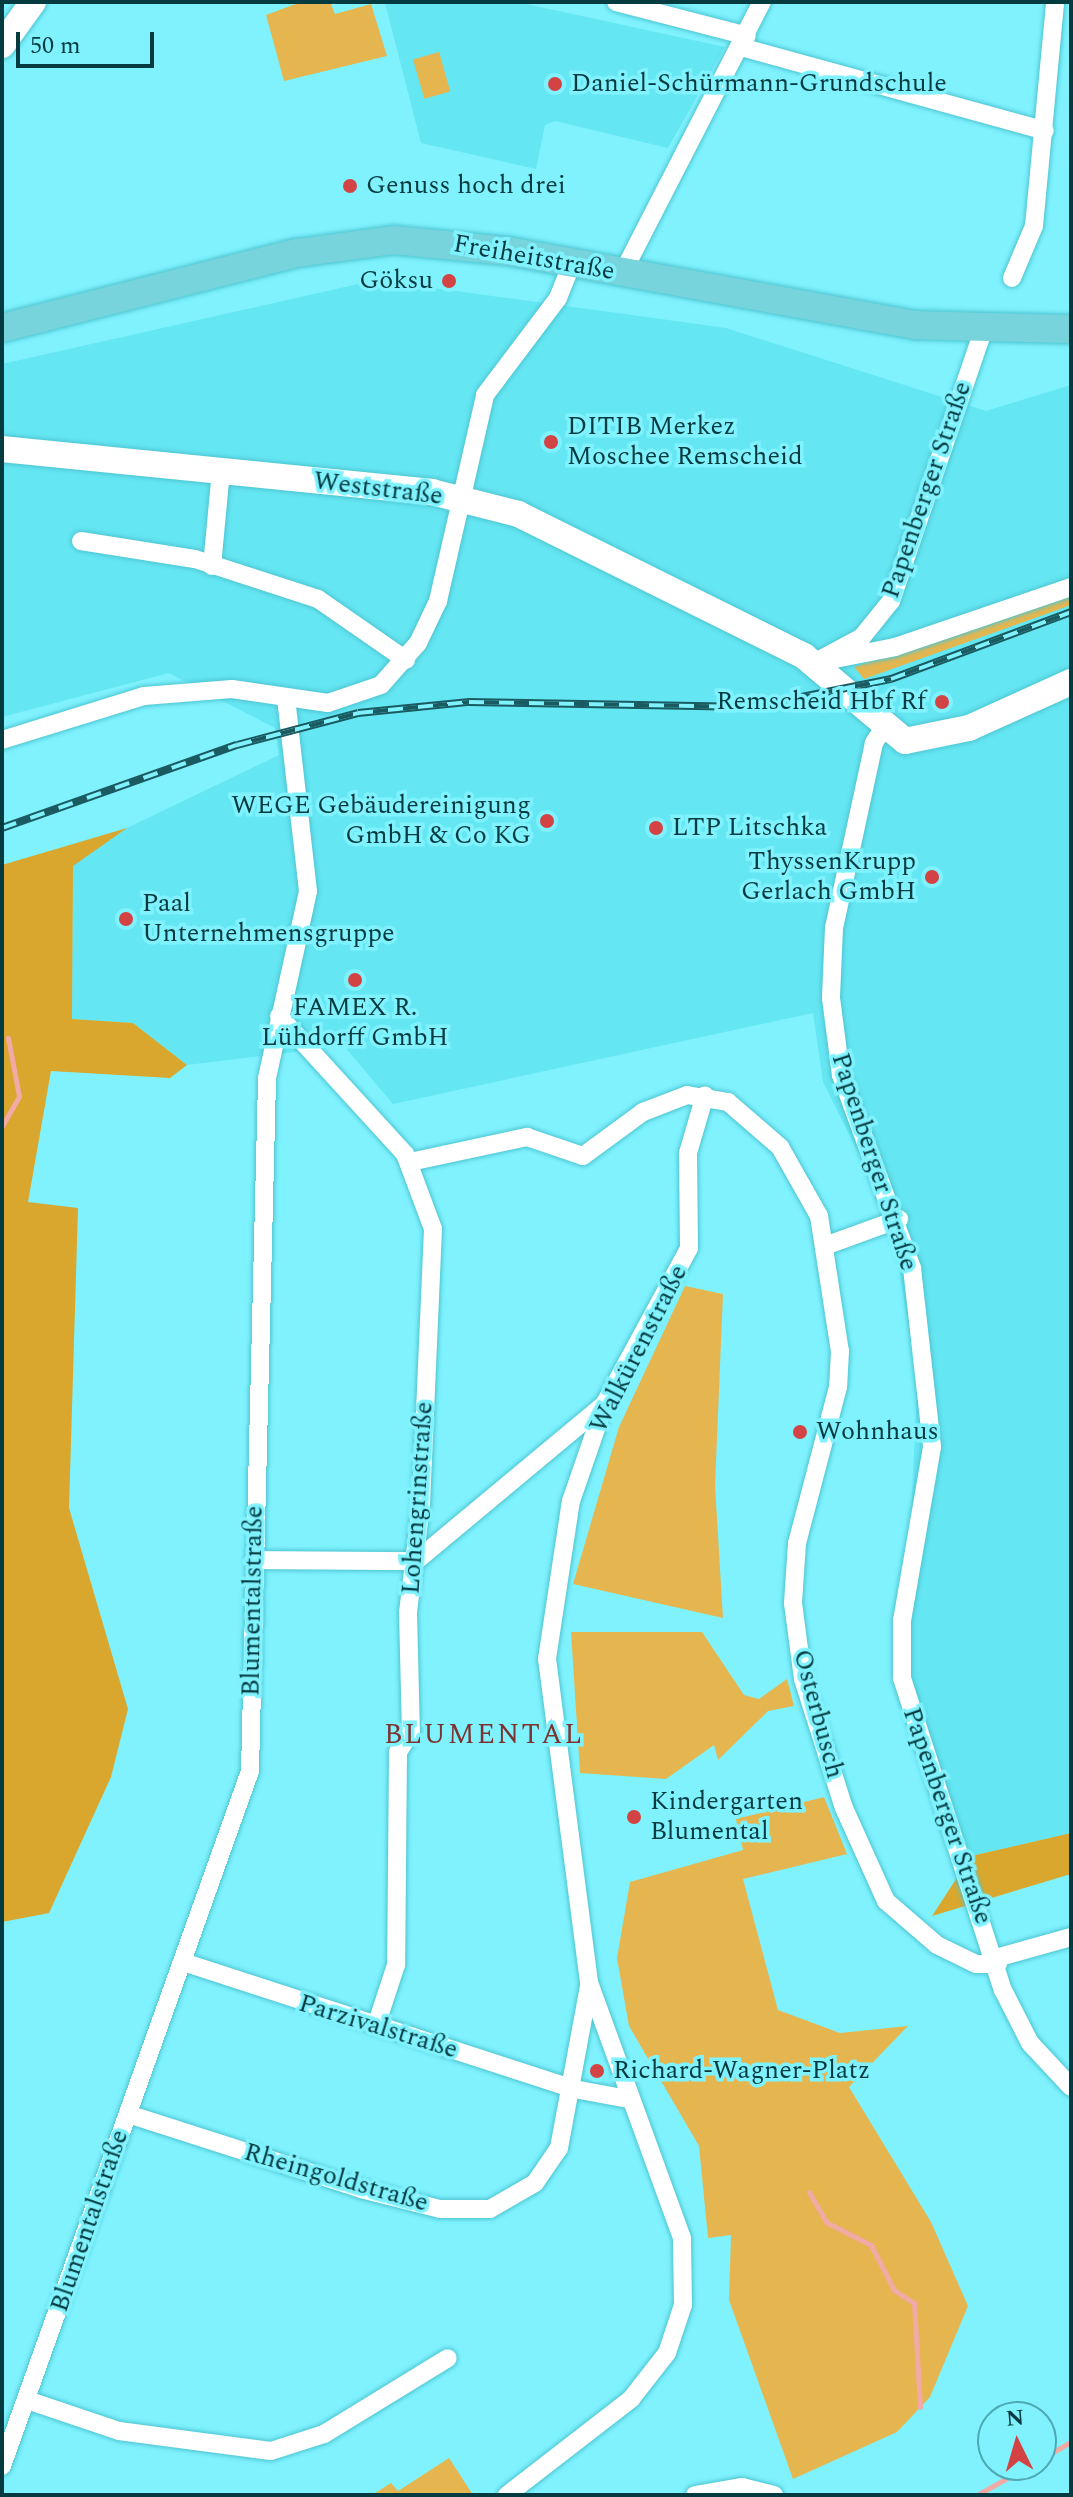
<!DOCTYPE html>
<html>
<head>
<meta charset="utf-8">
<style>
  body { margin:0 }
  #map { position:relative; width:1073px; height:2497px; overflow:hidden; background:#7ff2fe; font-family:Spectral,serif }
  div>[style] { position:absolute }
  .built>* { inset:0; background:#65e6f3 }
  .green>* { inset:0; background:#e5b64f; transform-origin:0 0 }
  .forest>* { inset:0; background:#d9a72d }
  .stream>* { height:5px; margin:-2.5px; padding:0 2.5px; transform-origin:2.5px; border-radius:2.5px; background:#f1aaa4 }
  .roads { filter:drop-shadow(0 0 2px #4ec5d1) drop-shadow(0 0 2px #4ec5d1) }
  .street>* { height:18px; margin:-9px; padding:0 9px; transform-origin:9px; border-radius:9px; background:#fff }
  .secondary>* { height:26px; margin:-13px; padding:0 13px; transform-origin:13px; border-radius:13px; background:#fff }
  .primary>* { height:28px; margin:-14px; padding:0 14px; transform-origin:14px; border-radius:14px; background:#77d4dc }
  .rail>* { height:8px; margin-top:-4px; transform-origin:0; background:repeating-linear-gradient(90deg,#7ff2fe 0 15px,#1a5b61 0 30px); box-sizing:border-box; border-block:2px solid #1a5b61 }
  .dots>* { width:22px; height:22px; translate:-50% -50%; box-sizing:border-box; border:4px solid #7ff2fe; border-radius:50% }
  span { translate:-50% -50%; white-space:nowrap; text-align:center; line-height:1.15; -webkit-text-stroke:7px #7ff2fe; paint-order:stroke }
  .poi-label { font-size:26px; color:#043b40 }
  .left { translate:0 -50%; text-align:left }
  .right { translate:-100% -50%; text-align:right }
  .street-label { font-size:26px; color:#043b40 }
  .neighbourhood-label { font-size:28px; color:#7b3432; letter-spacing:2px }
  .frame { position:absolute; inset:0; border:4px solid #043b40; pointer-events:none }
  .north { position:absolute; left:977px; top:2401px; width:80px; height:80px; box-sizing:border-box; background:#7ff2fe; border:2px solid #4ea9b2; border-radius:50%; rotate:355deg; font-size:22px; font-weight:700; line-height:32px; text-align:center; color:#043b40 }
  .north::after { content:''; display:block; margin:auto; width:28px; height:36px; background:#d34344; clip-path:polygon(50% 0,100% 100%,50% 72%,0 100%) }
  .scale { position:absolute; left:16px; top:32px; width:138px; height:36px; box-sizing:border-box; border:4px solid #043b40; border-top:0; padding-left:10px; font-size:24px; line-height:28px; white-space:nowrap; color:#043b40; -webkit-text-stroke:6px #7ff2fe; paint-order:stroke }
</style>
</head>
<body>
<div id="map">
  <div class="built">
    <i style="clip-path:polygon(517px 2px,725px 47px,668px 148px,555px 121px,545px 125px,536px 169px,421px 143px,385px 3px)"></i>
    <i style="clip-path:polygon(376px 280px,726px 328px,986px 411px,1071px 385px,1071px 1833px,971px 1856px,905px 1679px,917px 1380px,891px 1218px,823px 1082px,813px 1013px,393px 1104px,344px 1046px,187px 1065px,133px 1023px,72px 1019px,73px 865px,127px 828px,279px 755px,275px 728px,169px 673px,2px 717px,2px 364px)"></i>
  </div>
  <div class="green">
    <i style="clip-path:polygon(301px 2px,330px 2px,335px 14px,371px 4px,387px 56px,284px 81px,266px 15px)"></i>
    <i style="left:439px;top:52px;width:41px;height:27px;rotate:74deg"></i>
    <i style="clip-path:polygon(1071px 595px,1071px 605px,864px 679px,854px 667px)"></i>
    <i style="clip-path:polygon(685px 1286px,723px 1294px,715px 1486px,723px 1618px,573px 1584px,619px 1427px)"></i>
    <i style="clip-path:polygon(571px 1632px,702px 1632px,744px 1695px,759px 1699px,787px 1679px,794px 1706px,768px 1711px,718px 1760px,714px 1745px,666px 1779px,580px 1773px)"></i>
    <i style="clip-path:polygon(824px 1797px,847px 1854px,743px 1879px,778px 2010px,840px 2033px,908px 2026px,849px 2087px,931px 2222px,968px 2306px,930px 2397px,897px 2432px,793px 2479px,729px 2300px,731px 2235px,708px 2238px,699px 2146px,629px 2026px,617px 1958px,630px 1882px,743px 1850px,736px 1819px)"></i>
    <i style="clip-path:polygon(449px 2458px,473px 2495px,372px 2495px,391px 2483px,398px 2491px)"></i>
  </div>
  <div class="forest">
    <i style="clip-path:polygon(127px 828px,73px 866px,72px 1019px,133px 1023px,187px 1065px,170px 1078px,51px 1071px,28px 1202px,78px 1208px,69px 1508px,128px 1709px,111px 1777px,49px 1913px,2px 1922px,2px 865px)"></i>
    <i style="clip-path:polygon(1071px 1833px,1071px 1874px,932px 1916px,971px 1856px)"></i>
  </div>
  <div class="stream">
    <i style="left:2px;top:1126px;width:34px;rotate:-60deg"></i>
    <i style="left:19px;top:1096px;width:59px;rotate:-100.7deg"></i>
    <i style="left:809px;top:2192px;width:34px;rotate:60deg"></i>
    <i style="left:826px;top:2222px;width:51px;rotate:27.1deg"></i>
    <i style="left:871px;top:2245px;width:51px;rotate:62.9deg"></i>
    <i style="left:894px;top:2290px;width:24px;rotate:33deg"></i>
    <i style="left:914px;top:2303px;width:104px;rotate:86.7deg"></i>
    <i style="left:1041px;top:2459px;width:34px;rotate:-30deg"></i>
    <i style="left:977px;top:2495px;width:61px;rotate:-29.5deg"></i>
  </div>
  <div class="roads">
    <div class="street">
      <i style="left:616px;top:2px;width:135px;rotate:14.5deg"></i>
      <i style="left:741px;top:47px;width:315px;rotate:15.4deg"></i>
      <i style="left:622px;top:274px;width:306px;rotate:-62.8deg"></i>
      <i style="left:1012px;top:278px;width:56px;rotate:-67.1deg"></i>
      <i style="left:1034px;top:226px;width:225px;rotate:-84.6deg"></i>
      <i style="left:81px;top:541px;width:115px;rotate:9deg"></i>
      <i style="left:195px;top:559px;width:129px;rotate:18deg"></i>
      <i style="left:318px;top:599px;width:107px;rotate:34.7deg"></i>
      <i style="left:212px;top:566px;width:95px;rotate:-84.6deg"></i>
      <i style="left:825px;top:661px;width:71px;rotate:-11.3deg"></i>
      <i style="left:895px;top:647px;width:186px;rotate:-18.8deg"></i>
      <i style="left:814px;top:663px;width:55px;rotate:-28.4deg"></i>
      <i style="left:862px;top:637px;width:46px;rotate:-51.1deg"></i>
      <i style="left:891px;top:601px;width:286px;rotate:-71.2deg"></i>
      <i style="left:883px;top:729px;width:17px;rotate:123deg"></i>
      <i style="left:874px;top:743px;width:189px;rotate:102.2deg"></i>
      <i style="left:834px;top:928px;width:70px;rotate:92.5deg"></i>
      <i style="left:831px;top:998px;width:78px;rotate:82.6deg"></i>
      <i style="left:841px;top:1075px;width:206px;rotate:69.8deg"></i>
      <i style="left:912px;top:1268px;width:180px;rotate:83.6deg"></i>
      <i style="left:932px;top:1447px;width:176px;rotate:99.8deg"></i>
      <i style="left:902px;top:1620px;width:58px;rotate:90deg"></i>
      <i style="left:902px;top:1678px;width:328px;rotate:72.1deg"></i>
      <i style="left:1003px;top:1990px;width:59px;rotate:63deg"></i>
      <i style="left:1030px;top:2043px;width:60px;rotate:47deg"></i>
      <i style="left:2px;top:740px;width:149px;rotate:-17.2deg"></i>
      <i style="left:144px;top:696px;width:88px;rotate:-4.5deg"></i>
      <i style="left:232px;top:689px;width:97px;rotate:8.3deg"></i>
      <i style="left:328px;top:703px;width:56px;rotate:-18.8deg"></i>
      <i style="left:381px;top:685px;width:56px;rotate:-48.6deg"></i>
      <i style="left:418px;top:643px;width:47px;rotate:-64.5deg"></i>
      <i style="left:438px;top:601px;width:211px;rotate:-77.1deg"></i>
      <i style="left:485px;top:395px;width:121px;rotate:-53deg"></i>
      <i style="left:558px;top:298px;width:37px;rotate:-68deg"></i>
      <i style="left:279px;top:1016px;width:187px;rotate:47.6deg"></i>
      <i style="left:405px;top:1154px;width:80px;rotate:69.5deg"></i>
      <i style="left:433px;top:1229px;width:276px;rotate:92.5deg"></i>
      <i style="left:421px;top:1505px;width:108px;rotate:96.9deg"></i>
      <i style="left:408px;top:1612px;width:120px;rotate:88.6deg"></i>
      <i style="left:411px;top:1732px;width:24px;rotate:123deg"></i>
      <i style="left:398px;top:1752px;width:213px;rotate:90.5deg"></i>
      <i style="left:396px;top:1965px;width:64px;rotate:108.2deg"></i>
      <i style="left:410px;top:1162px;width:120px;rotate:-12.1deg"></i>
      <i style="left:527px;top:1137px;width:59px;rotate:18.7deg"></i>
      <i style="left:583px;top:1156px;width:74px;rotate:-36.3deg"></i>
      <i style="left:643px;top:1112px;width:47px;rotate:-21.1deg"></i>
      <i style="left:687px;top:1095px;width:42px;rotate:9.7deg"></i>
      <i style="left:728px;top:1102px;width:69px;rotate:40.9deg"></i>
      <i style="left:780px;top:1147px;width:79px;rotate:60.5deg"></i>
      <i style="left:819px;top:1216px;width:137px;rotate:81.2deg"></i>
      <i style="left:840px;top:1351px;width:36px;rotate:93deg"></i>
      <i style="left:838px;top:1387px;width:161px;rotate:104.7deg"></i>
      <i style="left:797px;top:1543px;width:60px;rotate:93.8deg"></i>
      <i style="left:793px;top:1603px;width:77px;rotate:82.5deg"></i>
      <i style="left:803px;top:1679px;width:135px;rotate:72.4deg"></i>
      <i style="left:844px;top:1808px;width:102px;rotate:65.7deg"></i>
      <i style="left:886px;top:1901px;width:67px;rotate:40.8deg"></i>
      <i style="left:937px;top:1945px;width:43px;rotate:26deg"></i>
      <i style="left:976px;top:1964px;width:22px"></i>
      <i style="left:825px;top:1246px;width:79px;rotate:-20deg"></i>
      <i style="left:254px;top:1560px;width:162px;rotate:0.4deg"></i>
      <i style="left:416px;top:1561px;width:244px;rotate:-39.8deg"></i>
      <i style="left:996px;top:1958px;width:78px;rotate:-15.6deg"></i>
      <i style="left:183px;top:1962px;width:411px;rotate:18deg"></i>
      <i style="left:574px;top:2089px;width:55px;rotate:10.5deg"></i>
      <i style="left:128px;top:2114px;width:245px;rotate:17.8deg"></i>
      <i style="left:361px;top:2189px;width:81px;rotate:14.2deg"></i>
      <i style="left:440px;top:2209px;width:50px"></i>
      <i style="left:490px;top:2209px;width:52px;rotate:-30deg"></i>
      <i style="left:535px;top:2183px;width:42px;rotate:-55.6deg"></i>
      <i style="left:559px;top:2148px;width:165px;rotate:-79.5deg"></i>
      <i style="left:27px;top:2400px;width:97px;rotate:18.6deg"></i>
      <i style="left:119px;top:2431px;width:153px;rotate:7.5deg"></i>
      <i style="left:271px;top:2451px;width:56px;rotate:-17.8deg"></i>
      <i style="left:324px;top:2434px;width:145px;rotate:-31.5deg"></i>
      <i style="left:2px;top:2466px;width:738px;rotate:-70.36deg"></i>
      <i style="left:250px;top:1771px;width:693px;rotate:-88.59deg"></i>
      <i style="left:267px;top:1078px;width:191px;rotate:-77.6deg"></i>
      <i style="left:308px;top:891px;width:193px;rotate:-96.5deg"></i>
      <i style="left:507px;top:2495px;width:157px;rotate:-37.7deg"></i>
      <i style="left:631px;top:2399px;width:58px;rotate:-52deg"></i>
      <i style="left:667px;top:2353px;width:51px;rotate:-71.6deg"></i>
      <i style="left:683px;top:2305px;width:67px;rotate:-90.9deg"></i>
      <i style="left:682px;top:2238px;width:272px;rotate:-110deg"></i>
      <i style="left:589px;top:1982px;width:326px;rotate:-97.4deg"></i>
      <i style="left:547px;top:1659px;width:160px;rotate:-81.4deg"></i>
      <i style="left:571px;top:1501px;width:104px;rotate:-70.9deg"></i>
      <i style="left:605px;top:1403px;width:176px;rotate:-61.5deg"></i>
      <i style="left:689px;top:1248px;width:95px;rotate:-90.6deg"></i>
      <i style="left:688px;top:1153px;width:60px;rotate:-73.7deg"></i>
      <i style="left:695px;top:2495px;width:48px;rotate:-9.7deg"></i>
      <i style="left:742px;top:2487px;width:33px;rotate:14deg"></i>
    </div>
    <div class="secondary">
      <i style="left:2px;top:45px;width:53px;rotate:-54.2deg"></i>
      <i style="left:2px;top:449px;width:432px;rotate:5.7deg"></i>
      <i style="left:432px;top:492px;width:89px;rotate:14.3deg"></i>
      <i style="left:518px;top:514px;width:319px;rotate:26.4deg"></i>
      <i style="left:804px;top:656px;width:132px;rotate:40.1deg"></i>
      <i style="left:905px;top:741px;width:65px;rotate:-11.5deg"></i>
      <i style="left:969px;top:728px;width:112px;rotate:-24.3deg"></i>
    </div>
    <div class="primary">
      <i style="left:2px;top:328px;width:304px;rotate:-14.3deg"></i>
      <i style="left:297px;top:253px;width:97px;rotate:-7.7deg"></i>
      <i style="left:393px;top:240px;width:116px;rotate:5.5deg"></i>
      <i style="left:508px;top:251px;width:415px;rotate:10.3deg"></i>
      <i style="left:916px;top:325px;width:155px;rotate:1.5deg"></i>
    </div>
  </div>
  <div class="rail">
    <i style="left:2px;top:828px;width:249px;rotate:-19.5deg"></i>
    <i style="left:237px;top:745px;width:125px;rotate:-14.8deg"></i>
    <i style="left:358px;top:713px;width:112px;rotate:-5.7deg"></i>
    <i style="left:469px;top:702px;width:283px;rotate:1deg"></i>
    <i style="left:752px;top:707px;width:142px;rotate:-11.4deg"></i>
    <i style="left:891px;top:679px;width:192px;rotate:-20.4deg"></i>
  </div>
  <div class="dots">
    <i style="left:555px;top:84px;background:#d34344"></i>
    <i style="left:350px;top:186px;background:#d34344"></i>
    <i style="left:449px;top:281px;background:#d34344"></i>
    <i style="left:551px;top:442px;background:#d34344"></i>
    <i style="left:942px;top:702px;background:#d34344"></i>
    <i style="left:547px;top:821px;background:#d34344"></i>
    <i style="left:656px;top:828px;background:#d34344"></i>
    <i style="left:932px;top:877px;background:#d34344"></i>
    <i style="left:126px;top:919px;background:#d34344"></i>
    <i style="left:355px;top:980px;background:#d34344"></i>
    <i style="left:800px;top:1432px;background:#d34344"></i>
    <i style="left:634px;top:1817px;background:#d34344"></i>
    <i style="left:597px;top:2071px;background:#d34344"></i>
  </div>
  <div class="poi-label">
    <span class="left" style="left:571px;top:84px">Daniel-Schürmann-Grundschule</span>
    <span class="left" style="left:366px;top:186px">Genuss hoch drei</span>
    <span class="right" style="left:433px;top:281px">Göksu</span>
    <span class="left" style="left:567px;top:442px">DITIB Merkez<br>Moschee Remscheid</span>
    <span class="right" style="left:926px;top:702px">Remscheid Hbf Rf</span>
    <span class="right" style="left:531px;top:821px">WEGE Gebäudereinigung<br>GmbH &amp; Co KG</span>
    <span class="left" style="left:672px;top:828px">LTP Litschka</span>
    <span class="right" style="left:916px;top:877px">ThyssenKrupp<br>Gerlach GmbH</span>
    <span class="left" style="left:142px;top:919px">Paal<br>Unternehmensgruppe</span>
    <span style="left:355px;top:1023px">FAMEX R.<br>Lühdorff GmbH</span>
    <span class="left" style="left:816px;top:1432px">Wohnhaus</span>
    <span class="left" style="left:650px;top:1817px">Kindergarten<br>Blumental</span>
    <span class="left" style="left:613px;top:2071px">Richard-Wagner-Platz</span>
  </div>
  <div class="street-label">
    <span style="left:534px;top:258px;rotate:10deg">Freiheitstraße</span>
    <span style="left:378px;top:489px;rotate:7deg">Weststraße</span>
    <span style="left:927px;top:490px;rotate:-71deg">Papenberger Straße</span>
    <span style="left:874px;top:1162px;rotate:72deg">Papenberger Straße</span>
    <span style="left:639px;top:1349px;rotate:-63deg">Walkürenstraße</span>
    <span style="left:418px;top:1498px;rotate:-86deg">Lohengrinstraße</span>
    <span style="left:253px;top:1601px;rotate:-89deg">Blumentalstraße</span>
    <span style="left:818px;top:1714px;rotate:75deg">Osterbusch</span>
    <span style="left:947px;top:1816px;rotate:71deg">Papenberger Straße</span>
    <span style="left:378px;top:2027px;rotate:17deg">Parzivalstraße</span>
    <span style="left:336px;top:2178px;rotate:16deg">Rheingoldstraße</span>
    <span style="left:90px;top:2221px;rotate:-71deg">Blumentalstraße</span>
  </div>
  <div class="neighbourhood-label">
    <span style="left:484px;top:1735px">BLUMENTAL</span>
  </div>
  <div class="frame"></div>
  <div class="north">N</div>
  <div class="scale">50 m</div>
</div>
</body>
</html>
